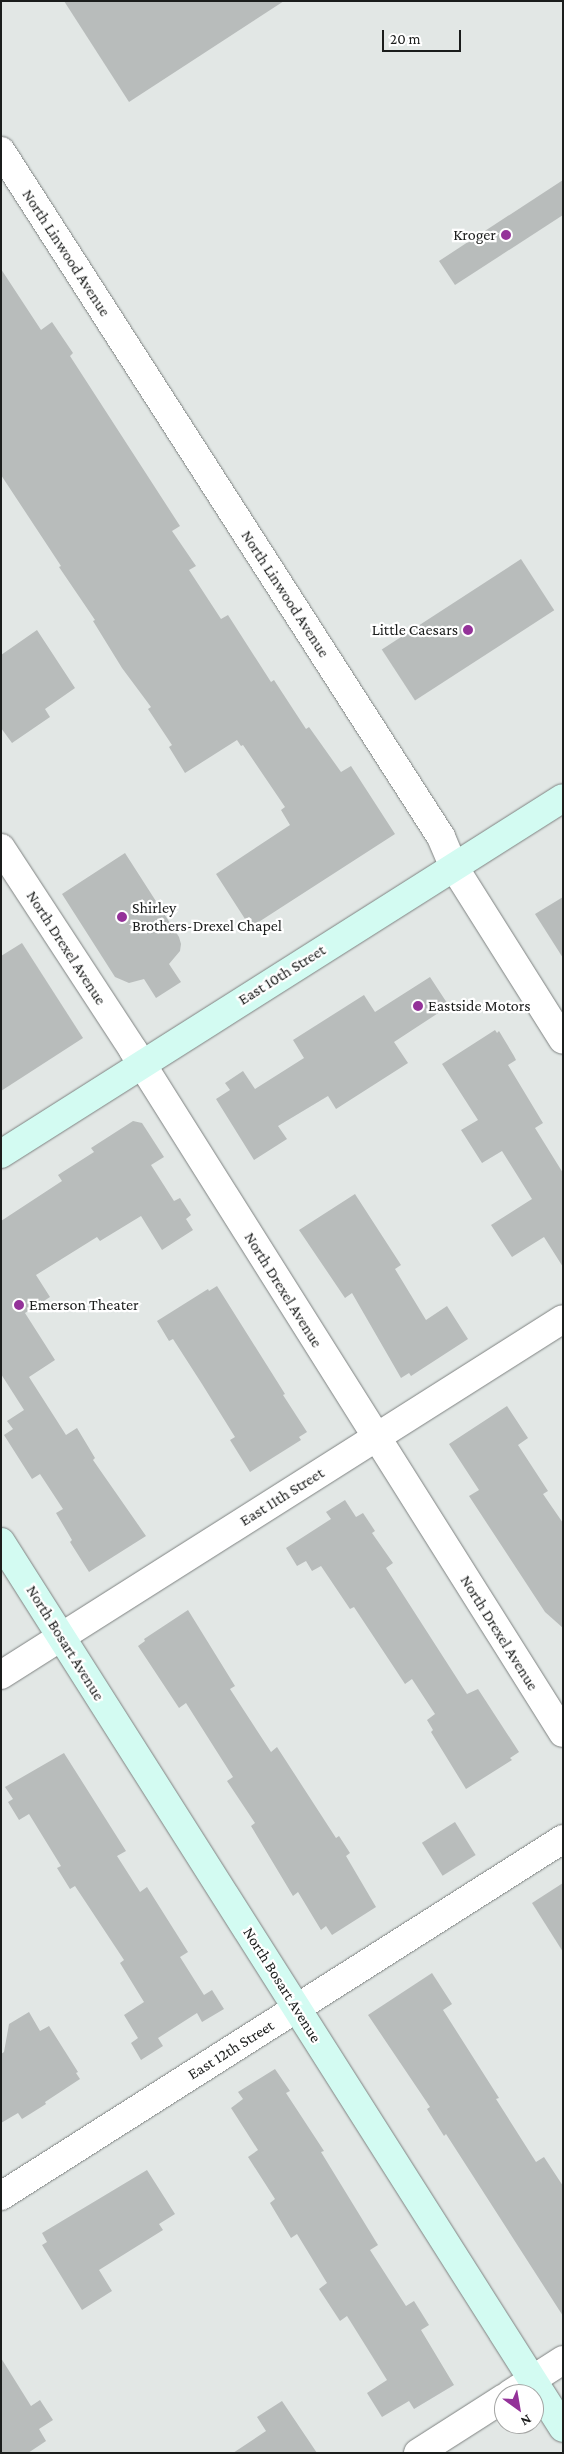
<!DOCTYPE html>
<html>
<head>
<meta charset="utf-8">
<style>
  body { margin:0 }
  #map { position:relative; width:564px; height:2454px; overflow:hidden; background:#e2e7e5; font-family:"Crimson Pro",serif }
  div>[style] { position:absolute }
  .building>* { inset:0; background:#b8bcbb; transform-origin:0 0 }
  .roads { filter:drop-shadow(0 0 1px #7e8281) drop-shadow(0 0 1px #7e8281) }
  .street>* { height:28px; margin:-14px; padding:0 14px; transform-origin:14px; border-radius:14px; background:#fff }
  .secondary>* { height:28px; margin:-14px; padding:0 14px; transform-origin:14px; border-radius:14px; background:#d3fbf2 }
  .dots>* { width:14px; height:14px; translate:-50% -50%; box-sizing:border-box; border:2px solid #fff; border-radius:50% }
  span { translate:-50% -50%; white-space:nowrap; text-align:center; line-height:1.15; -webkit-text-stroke:4.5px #fff; paint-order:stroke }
  .poi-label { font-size:16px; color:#1b1d1c }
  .right { translate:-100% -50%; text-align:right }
  .left { translate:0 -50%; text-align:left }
  .street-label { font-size:16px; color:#1b1d1c }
  .frame { position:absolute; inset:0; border:2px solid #1b1d1c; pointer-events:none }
  .north { position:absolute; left:494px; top:2384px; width:50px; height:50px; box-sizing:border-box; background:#fff; border:1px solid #a4a5a4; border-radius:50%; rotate:148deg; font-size:14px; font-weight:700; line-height:20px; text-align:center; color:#1b1d1c }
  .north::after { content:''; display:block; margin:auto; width:18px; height:22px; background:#943299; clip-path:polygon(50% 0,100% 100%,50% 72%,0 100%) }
  .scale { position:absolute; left:382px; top:30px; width:79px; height:22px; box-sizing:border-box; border:2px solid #1b1d1c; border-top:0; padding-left:6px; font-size:15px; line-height:18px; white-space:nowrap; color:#1b1d1c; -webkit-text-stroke:4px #fff; paint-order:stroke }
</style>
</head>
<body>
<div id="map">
  <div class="building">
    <i style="clip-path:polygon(64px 1px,284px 1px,129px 102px)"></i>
    <i style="clip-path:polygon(563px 180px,563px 215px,455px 285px,439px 261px)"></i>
    <i style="clip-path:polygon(1px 269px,41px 330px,52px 322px,73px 353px,70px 356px,180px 526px,172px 531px,196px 566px,189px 570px,221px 619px,228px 615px,271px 682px,274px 680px,306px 729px,309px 727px,341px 772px,351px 766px,395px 834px,254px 925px,249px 917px,245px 919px,216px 874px,290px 825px,281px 810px,285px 807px,243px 745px,241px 746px,237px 740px,185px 773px,169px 747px,172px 745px,148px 709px,151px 707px,122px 668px,93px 621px,95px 620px,59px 567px,61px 566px,1px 475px)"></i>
    <i style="left:521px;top:559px;width:61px;height:166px;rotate:57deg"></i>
    <i style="clip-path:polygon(37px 630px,75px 688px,45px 709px,50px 717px,12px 743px,1px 728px,1px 655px)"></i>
    <i style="clip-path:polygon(125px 853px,179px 937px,181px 944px,180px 951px,169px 964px,181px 982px,156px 998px,144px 979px,129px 983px,115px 977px,62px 894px)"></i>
    <i style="clip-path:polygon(563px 897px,563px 958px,535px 914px)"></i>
    <i style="clip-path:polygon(22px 943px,83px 1038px,1px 1091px,1px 956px)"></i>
    <i style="clip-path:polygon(430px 977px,449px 1006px,394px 1042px,408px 1063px,336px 1109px,328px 1096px,278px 1126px,287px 1139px,254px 1160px,216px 1099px,230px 1090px,225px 1083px,243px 1071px,255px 1089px,304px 1058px,293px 1040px,364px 995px,375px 1012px)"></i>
    <i style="clip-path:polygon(495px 1030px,497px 1033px,499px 1031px,514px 1056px,516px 1060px,508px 1065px,543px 1123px,535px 1128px,563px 1173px,563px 1267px,544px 1237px,512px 1257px,491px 1225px,532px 1199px,502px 1151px,482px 1163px,461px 1130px,478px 1120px,442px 1064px)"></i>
    <i style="clip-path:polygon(133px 1121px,142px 1123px,164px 1157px,151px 1165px,174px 1201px,180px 1198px,191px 1215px,186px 1219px,193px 1230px,162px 1250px,141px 1216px,100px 1241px,97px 1237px,36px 1275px,50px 1297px,25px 1313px,55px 1360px,29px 1377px,66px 1435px,77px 1428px,95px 1458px,93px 1460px,146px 1536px,89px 1572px,70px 1542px,72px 1540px,56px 1513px,63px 1509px,40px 1474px,32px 1479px,4px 1435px,13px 1429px,7px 1421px,24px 1410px,1px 1374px,1px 1221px,62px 1181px,58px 1175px,94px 1152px,91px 1148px)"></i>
    <i style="clip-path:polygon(355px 1194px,401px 1265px,395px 1269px,426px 1320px,447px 1306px,468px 1339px,411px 1376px,409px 1373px,401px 1378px,352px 1293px,345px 1298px,299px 1230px)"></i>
    <i style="clip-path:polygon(217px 1286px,285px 1394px,283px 1395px,307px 1432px,299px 1437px,301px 1440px,250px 1472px,230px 1440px,235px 1437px,202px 1384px,173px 1339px,169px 1341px,157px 1321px,208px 1289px,209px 1291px)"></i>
    <i style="clip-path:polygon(507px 1406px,528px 1438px,518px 1445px,548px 1491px,543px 1494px,563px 1523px,563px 1628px,545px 1612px,469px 1496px,479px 1490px,449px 1444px)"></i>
    <i style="clip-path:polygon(345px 1500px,356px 1517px,363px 1513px,375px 1531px,372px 1533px,393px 1563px,386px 1568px,467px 1694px,478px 1689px,519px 1752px,510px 1758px,512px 1760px,466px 1789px,431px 1732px,433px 1730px,427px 1720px,435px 1714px,412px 1679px,405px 1684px,354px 1607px,350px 1609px,321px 1566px,312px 1571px,306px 1561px,297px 1566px,286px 1548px,331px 1519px,326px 1512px)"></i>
    <i style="clip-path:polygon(188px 1610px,235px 1686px,230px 1689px,271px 1752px,277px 1747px,336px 1838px,339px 1836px,350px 1853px,346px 1856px,376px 1907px,332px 1935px,326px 1926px,321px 1930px,298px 1892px,293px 1896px,251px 1826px,255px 1823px,227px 1781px,233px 1777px,186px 1703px,179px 1708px,138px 1646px,145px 1641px,144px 1639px)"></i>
    <i style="clip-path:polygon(64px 1753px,126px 1851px,117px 1856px,140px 1892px,147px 1887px,188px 1952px,180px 1957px,204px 1995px,212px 1990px,224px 2009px,202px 2022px,197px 2013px,158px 2038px,163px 2046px,141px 2060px,131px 2043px,138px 2038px,124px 2015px,144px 2002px,120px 1963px,124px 1960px,75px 1886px,70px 1889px,57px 1868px,61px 1866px,29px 1814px,19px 1820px,8px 1802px,13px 1799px,5px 1787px)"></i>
    <i style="left:455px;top:1822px;width:39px;height:39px;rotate:58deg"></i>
    <i style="clip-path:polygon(563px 1883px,563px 1952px,532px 1903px)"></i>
    <i style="clip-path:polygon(432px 1973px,452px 2004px,443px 2010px,499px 2098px,496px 2099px,536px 2162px,544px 2157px,563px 2186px,563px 2316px,446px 2134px,444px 2136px,427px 2109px,430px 2107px,368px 2015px)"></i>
    <i style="clip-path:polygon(29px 2012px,40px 2031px,49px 2026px,78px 2072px,76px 2073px,80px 2079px,45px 2102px,46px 2104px,22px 2119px,18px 2113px,1px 2123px,1px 2054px,4px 2052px,9px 2024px)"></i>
    <i style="clip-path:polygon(275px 2069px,290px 2091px,286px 2093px,324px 2151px,321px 2152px,378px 2245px,370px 2250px,406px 2306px,414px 2301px,429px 2325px,421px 2330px,454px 2385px,414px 2409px,409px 2401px,382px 2417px,367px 2393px,387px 2380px,347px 2316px,340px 2321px,319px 2289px,327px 2283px,297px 2234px,291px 2238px,270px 2203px,275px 2199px,248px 2157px,258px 2150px,231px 2108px,243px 2099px,238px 2092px)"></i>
    <i style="clip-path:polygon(147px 2170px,175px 2214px,159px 2224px,163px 2230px,99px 2270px,112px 2291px,82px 2310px,42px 2245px,47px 2242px,42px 2233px)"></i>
    <i style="clip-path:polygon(1px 2358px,31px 2406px,40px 2400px,53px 2420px,39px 2429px,46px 2441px,28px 2453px,1px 2453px)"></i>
    <i style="clip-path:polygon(282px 2401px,317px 2453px,233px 2453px,266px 2431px,257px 2417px)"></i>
  </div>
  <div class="roads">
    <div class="street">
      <i style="left:1px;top:151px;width:815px;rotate:57.32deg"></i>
      <i style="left:441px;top:837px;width:33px;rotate:67deg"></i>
      <i style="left:454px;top:867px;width:204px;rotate:57.8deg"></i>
      <i style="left:1px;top:848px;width:241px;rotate:56.8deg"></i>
      <i style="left:133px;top:1050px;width:807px;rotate:57.81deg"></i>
      <i style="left:1px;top:1675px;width:665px;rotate:-32.35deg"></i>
      <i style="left:1px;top:2196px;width:666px;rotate:-32.42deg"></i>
      <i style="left:510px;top:2394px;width:63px;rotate:-32.7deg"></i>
      <i style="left:418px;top:2453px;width:102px;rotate:-32.6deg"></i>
    </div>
    <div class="secondary">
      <i style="left:1px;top:1154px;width:665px;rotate:-32.35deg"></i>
      <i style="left:1px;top:1542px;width:1049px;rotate:57.61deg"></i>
    </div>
  </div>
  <div class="dots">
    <i style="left:506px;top:235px;background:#943299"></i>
    <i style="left:468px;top:630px;background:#943299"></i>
    <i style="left:122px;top:917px;background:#943299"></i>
    <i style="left:418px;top:1006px;background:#943299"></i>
    <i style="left:19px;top:1305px;background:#943299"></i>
  </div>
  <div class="poi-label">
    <span class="right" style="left:496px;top:235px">Kroger</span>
    <span class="right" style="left:458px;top:630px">Little Caesars</span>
    <span class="left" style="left:132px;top:917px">Shirley<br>Brothers-Drexel Chapel</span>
    <span class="left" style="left:428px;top:1006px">Eastside Motors</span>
    <span class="left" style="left:29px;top:1305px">Emerson Theater</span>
  </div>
  <div class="street-label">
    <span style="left:66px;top:253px;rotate:57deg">North Linwood Avenue</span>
    <span style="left:285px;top:594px;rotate:57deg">North Linwood Avenue</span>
    <span style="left:66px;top:948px;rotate:57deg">North Drexel Avenue</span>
    <span style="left:282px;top:975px;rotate:-32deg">East 10th Street</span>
    <span style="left:283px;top:1290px;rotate:58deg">North Drexel Avenue</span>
    <span style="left:282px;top:1497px;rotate:-32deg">East 11th Street</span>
    <span style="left:499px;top:1633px;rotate:58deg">North Drexel Avenue</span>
    <span style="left:65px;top:1643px;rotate:58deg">North Bosart Avenue</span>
    <span style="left:282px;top:1985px;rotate:58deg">North Bosart Avenue</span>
    <span style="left:231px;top:2050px;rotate:-32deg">East 12th Street</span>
  </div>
  <div class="frame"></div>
  <div class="north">N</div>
  <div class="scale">20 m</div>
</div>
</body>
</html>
